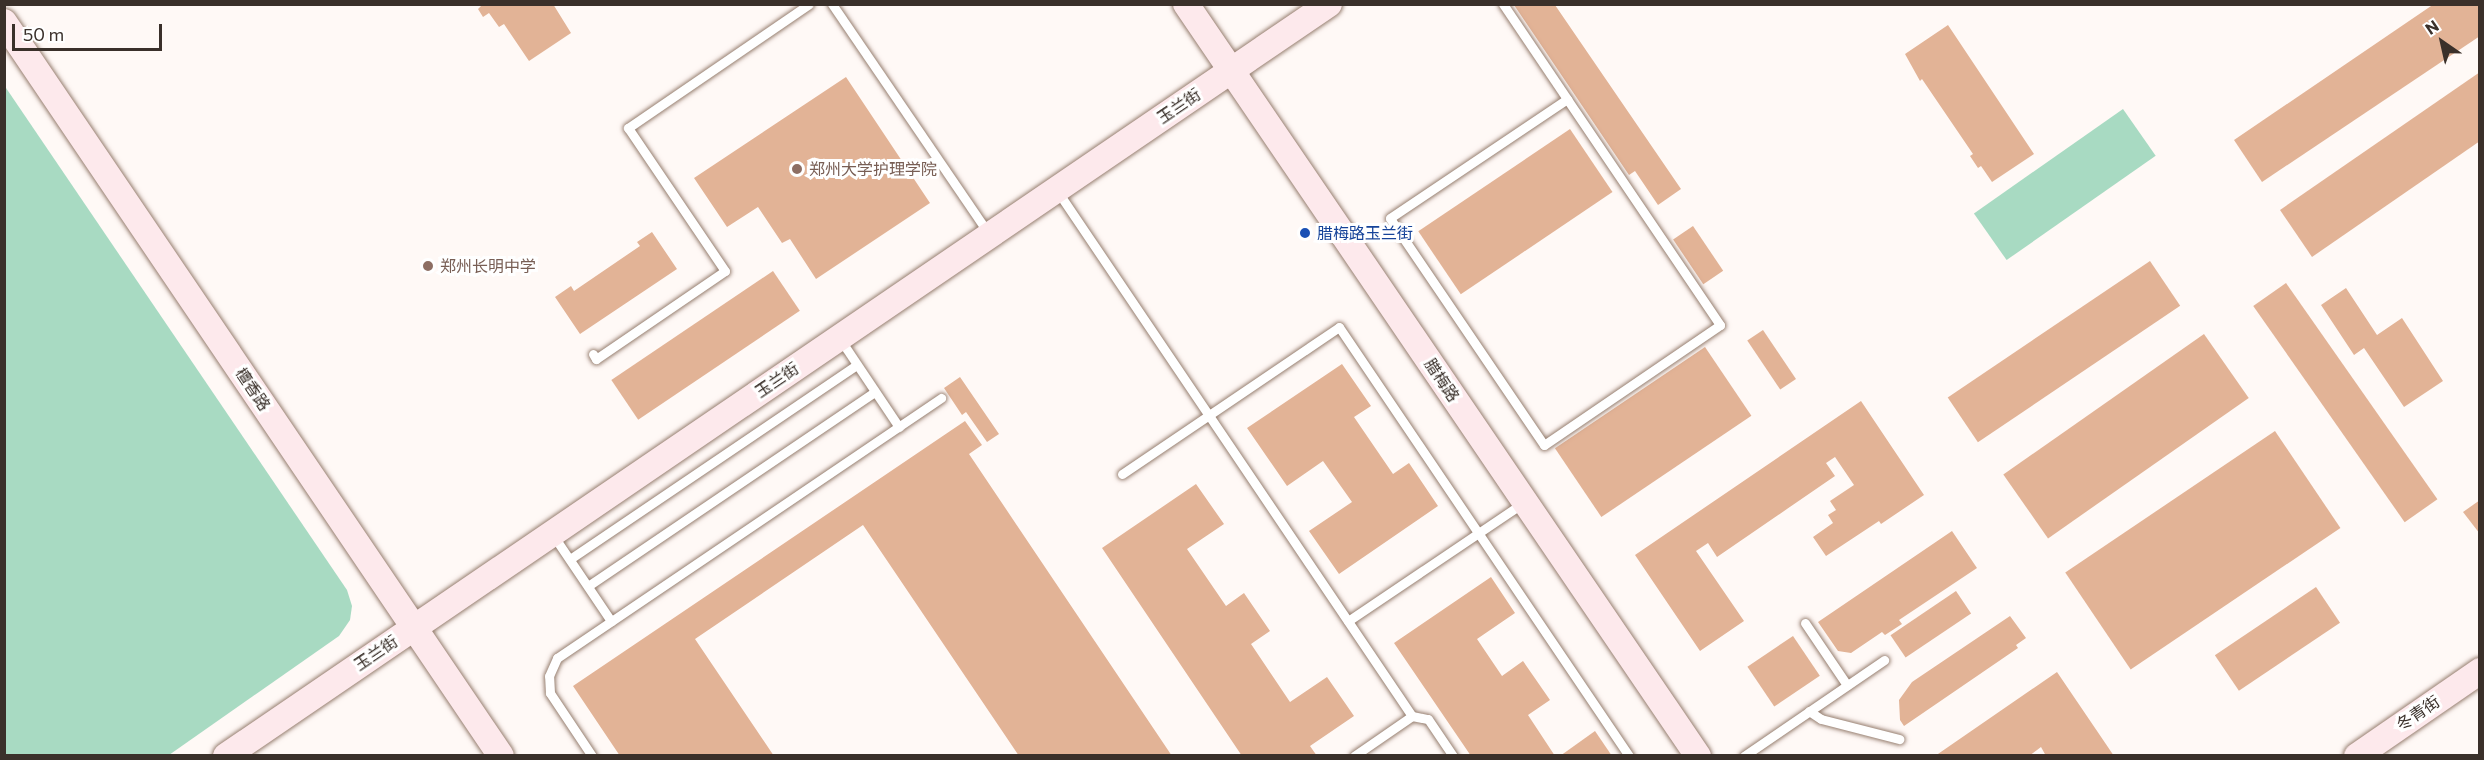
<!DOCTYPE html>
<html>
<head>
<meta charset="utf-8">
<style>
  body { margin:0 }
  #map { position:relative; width:2484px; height:760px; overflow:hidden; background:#fff9f6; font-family:Commissioner,"Noto Sans SC",sans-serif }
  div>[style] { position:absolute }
  .green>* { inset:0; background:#a8dac2; transform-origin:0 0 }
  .building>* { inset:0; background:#e2b396; transform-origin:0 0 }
  .roads { filter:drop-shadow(0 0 2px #977f70) drop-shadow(0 0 2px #977f70) }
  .lane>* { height:9px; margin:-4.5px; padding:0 4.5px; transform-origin:4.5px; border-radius:4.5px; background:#fff }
  .secondary>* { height:26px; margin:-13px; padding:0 13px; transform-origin:13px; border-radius:13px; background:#fde9ec }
  .dots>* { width:16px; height:16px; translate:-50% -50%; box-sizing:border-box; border:3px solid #fff; border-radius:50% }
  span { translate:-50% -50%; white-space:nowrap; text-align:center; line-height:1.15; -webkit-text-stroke:6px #fff; paint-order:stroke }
  .street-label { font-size:16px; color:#3a302a }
  .education-label { font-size:16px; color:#785e54 }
  .left { translate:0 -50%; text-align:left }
  .transit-label { font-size:16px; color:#164399 }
  .frame { position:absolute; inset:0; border:6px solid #3a302a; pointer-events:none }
  .north { position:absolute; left:2412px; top:12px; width:60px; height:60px; -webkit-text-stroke:4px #fff; paint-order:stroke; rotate:326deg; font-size:16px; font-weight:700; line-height:24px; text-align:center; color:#3a302a }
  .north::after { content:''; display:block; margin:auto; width:21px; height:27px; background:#3a302a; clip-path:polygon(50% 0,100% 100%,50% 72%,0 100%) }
  .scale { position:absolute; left:12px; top:24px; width:150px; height:27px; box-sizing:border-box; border:3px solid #3a302a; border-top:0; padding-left:8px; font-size:18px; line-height:21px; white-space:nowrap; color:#3a302a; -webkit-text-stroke:4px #fff; paint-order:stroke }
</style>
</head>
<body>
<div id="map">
  <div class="green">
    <i style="clip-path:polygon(4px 85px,347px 590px,352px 606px,350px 620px,339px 636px,169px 755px,5px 755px)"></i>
    <i style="left:2123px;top:109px;width:57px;height:182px;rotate:55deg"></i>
  </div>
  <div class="building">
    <i style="clip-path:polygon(483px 4px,553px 4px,571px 33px,529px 61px,504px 24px,499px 27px,489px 13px,483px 17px,478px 9px)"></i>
    <i style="clip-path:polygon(2434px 4px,2480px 4px,2480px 36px,2262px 182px,2234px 140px)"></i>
    <i style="clip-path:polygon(1514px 5px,1555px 5px,1681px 189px,1658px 205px,1635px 171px,1629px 175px)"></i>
    <i style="clip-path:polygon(1948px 25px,2034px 154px,1992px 182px,1981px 166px,1978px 168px,1970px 156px,1973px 154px,1922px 79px,1920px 81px,1905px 54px)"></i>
    <i style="clip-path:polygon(2480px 72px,2480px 141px,2312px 257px,2280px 210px)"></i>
    <i style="clip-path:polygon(846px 77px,930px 203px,816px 279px,790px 239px,782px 243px,758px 207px,727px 227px,694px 178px)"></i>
    <i style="left:1570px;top:129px;width:76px;height:183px;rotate:56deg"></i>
    <i style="left:1693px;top:226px;width:54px;height:24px;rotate:56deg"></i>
    <i style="clip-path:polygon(652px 232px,677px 269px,580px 334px,555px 297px,571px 286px,574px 291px,640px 246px,637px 242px)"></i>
    <i style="left:2150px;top:261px;width:54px;height:244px;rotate:56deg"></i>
    <i style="left:773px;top:271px;width:48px;height:195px;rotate:56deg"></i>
    <i style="left:2286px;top:283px;width:264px;height:40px;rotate:55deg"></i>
    <i style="clip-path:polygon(2346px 288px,2377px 335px,2402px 318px,2443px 381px,2404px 407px,2364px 348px,2354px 355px,2321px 305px)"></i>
    <i style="left:1763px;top:330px;width:59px;height:19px;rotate:56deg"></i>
    <i style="left:2204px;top:334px;width:78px;height:245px;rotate:55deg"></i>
    <i style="left:1705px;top:347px;width:83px;height:181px;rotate:56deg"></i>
    <i style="clip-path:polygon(1342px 364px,1371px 406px,1354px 417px,1393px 474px,1409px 463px,1438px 506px,1339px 574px,1309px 531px,1352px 502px,1323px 461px,1287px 486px,1247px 428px)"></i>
    <i style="clip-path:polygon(960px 377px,999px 434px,987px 442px,966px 412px,962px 415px,944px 388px)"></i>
    <i style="clip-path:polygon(1861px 401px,1924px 495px,1881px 524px,1879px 521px,1826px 556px,1813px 537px,1833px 523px,1828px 515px,1836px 510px,1830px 501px,1854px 485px,1835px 457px,1826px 463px,1835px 476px,1717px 557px,1708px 543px,1696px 551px,1744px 621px,1700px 651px,1635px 555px)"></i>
    <i style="clip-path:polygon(965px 421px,982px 445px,969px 454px,1172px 756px,1019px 756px,863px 525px,695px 639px,774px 756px,620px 756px,573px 686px)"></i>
    <i style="left:2275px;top:431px;width:117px;height:253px;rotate:56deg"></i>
    <i style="clip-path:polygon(1196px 484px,1224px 524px,1187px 549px,1226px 606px,1244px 593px,1270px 631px,1251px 644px,1290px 702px,1327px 677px,1354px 716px,1310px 746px,1317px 756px,1242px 756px,1102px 548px)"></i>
    <i style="clip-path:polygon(2480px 500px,2480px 534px,2463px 512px)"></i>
    <i style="clip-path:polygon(1952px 531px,1977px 568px,1899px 620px,1902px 624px,1885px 635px,1882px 632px,1851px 653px,1838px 651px,1818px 622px)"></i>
    <i style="clip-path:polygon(1491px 577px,1515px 613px,1477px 639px,1502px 676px,1523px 661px,1550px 700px,1528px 715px,1555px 756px,1471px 756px,1394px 643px)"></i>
    <i style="left:2316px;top:587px;width:43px;height:122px;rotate:56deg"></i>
    <i style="left:1956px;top:591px;width:27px;height:79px;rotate:56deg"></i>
    <i style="clip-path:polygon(2010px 616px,2026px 638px,2016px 645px,2018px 648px,1904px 726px,1900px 720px,1899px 700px,1912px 682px)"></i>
    <i style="left:1793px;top:636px;width:48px;height:55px;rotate:56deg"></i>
    <i style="clip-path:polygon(2057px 672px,2114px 756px,2046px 756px,2041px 747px,2029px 756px,1935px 756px)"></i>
    <i style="clip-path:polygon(1595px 731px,1612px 756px,1560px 756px)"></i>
  </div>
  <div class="roads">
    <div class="lane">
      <i style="left:832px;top:4px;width:277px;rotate:55.7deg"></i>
      <i style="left:1503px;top:4px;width:115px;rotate:56deg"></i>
      <i style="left:1567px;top:99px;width:273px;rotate:55.9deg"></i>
      <i style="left:1720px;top:325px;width:213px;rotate:145.7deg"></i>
      <i style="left:1544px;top:445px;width:274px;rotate:-124.2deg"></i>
      <i style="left:1390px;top:218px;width:213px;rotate:-33.9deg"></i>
      <i style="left:1058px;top:192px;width:632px;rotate:55.96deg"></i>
      <i style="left:1412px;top:716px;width:70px;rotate:145.4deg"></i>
      <i style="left:840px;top:339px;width:106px;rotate:56.2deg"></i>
      <i style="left:593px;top:354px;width:6px;rotate:59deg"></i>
      <i style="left:596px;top:359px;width:156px;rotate:-34.3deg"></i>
      <i style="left:725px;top:271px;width:173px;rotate:-124.1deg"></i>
      <i style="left:628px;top:128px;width:219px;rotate:-34.4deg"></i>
      <i style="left:1122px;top:474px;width:262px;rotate:-34.1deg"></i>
      <i style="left:1339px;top:327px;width:518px;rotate:55.94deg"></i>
      <i style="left:553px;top:535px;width:104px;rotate:56deg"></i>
      <i style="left:570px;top:559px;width:346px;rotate:-34.1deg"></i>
      <i style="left:588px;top:586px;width:346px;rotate:-34.1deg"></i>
      <i style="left:1348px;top:621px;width:211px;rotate:-34deg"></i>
      <i style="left:1805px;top:623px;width:75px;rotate:55.9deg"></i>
      <i style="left:1809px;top:711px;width:14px;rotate:34deg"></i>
      <i style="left:1821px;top:719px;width:81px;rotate:14.4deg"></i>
      <i style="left:1412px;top:716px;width:16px;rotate:11deg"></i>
      <i style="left:1428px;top:719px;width:45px;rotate:56deg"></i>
      <i style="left:592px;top:756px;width:76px;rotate:-123.7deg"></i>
      <i style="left:550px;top:693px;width:17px;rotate:-93deg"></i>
      <i style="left:549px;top:676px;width:20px;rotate:-66deg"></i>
      <i style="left:557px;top:658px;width:464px;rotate:-34.1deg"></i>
      <i style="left:1744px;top:756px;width:170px;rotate:-34.4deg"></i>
    </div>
    <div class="secondary">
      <i style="left:1186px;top:4px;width:910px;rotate:55.75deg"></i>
      <i style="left:4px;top:22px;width:886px;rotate:55.9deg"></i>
      <i style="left:226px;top:756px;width:1335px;rotate:-34.29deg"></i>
      <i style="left:2357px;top:756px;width:150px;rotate:-34.6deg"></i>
    </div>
  </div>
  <div class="dots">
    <i style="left:797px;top:169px;background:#8d6e63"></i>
    <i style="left:1305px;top:233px;background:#1a4fb4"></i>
    <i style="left:428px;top:266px;background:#8d6e63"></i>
  </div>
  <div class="street-label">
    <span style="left:1179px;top:106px;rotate:-34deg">玉兰街</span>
    <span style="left:777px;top:380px;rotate:-34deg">玉兰街</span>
    <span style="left:1442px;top:380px;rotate:56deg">腊梅路</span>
    <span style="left:253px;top:389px;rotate:56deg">檀香路</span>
    <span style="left:376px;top:653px;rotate:-34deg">玉兰街</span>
    <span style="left:2418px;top:713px;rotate:-34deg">冬青街</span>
  </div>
  <div class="education-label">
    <span class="left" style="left:809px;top:169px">郑州大学护理学院</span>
    <span class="left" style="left:440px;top:266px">郑州长明中学</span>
  </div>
  <div class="transit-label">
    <span class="left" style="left:1317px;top:233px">腊梅路玉兰街</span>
  </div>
  <div class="frame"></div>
  <div class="north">N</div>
  <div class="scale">50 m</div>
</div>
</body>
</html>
